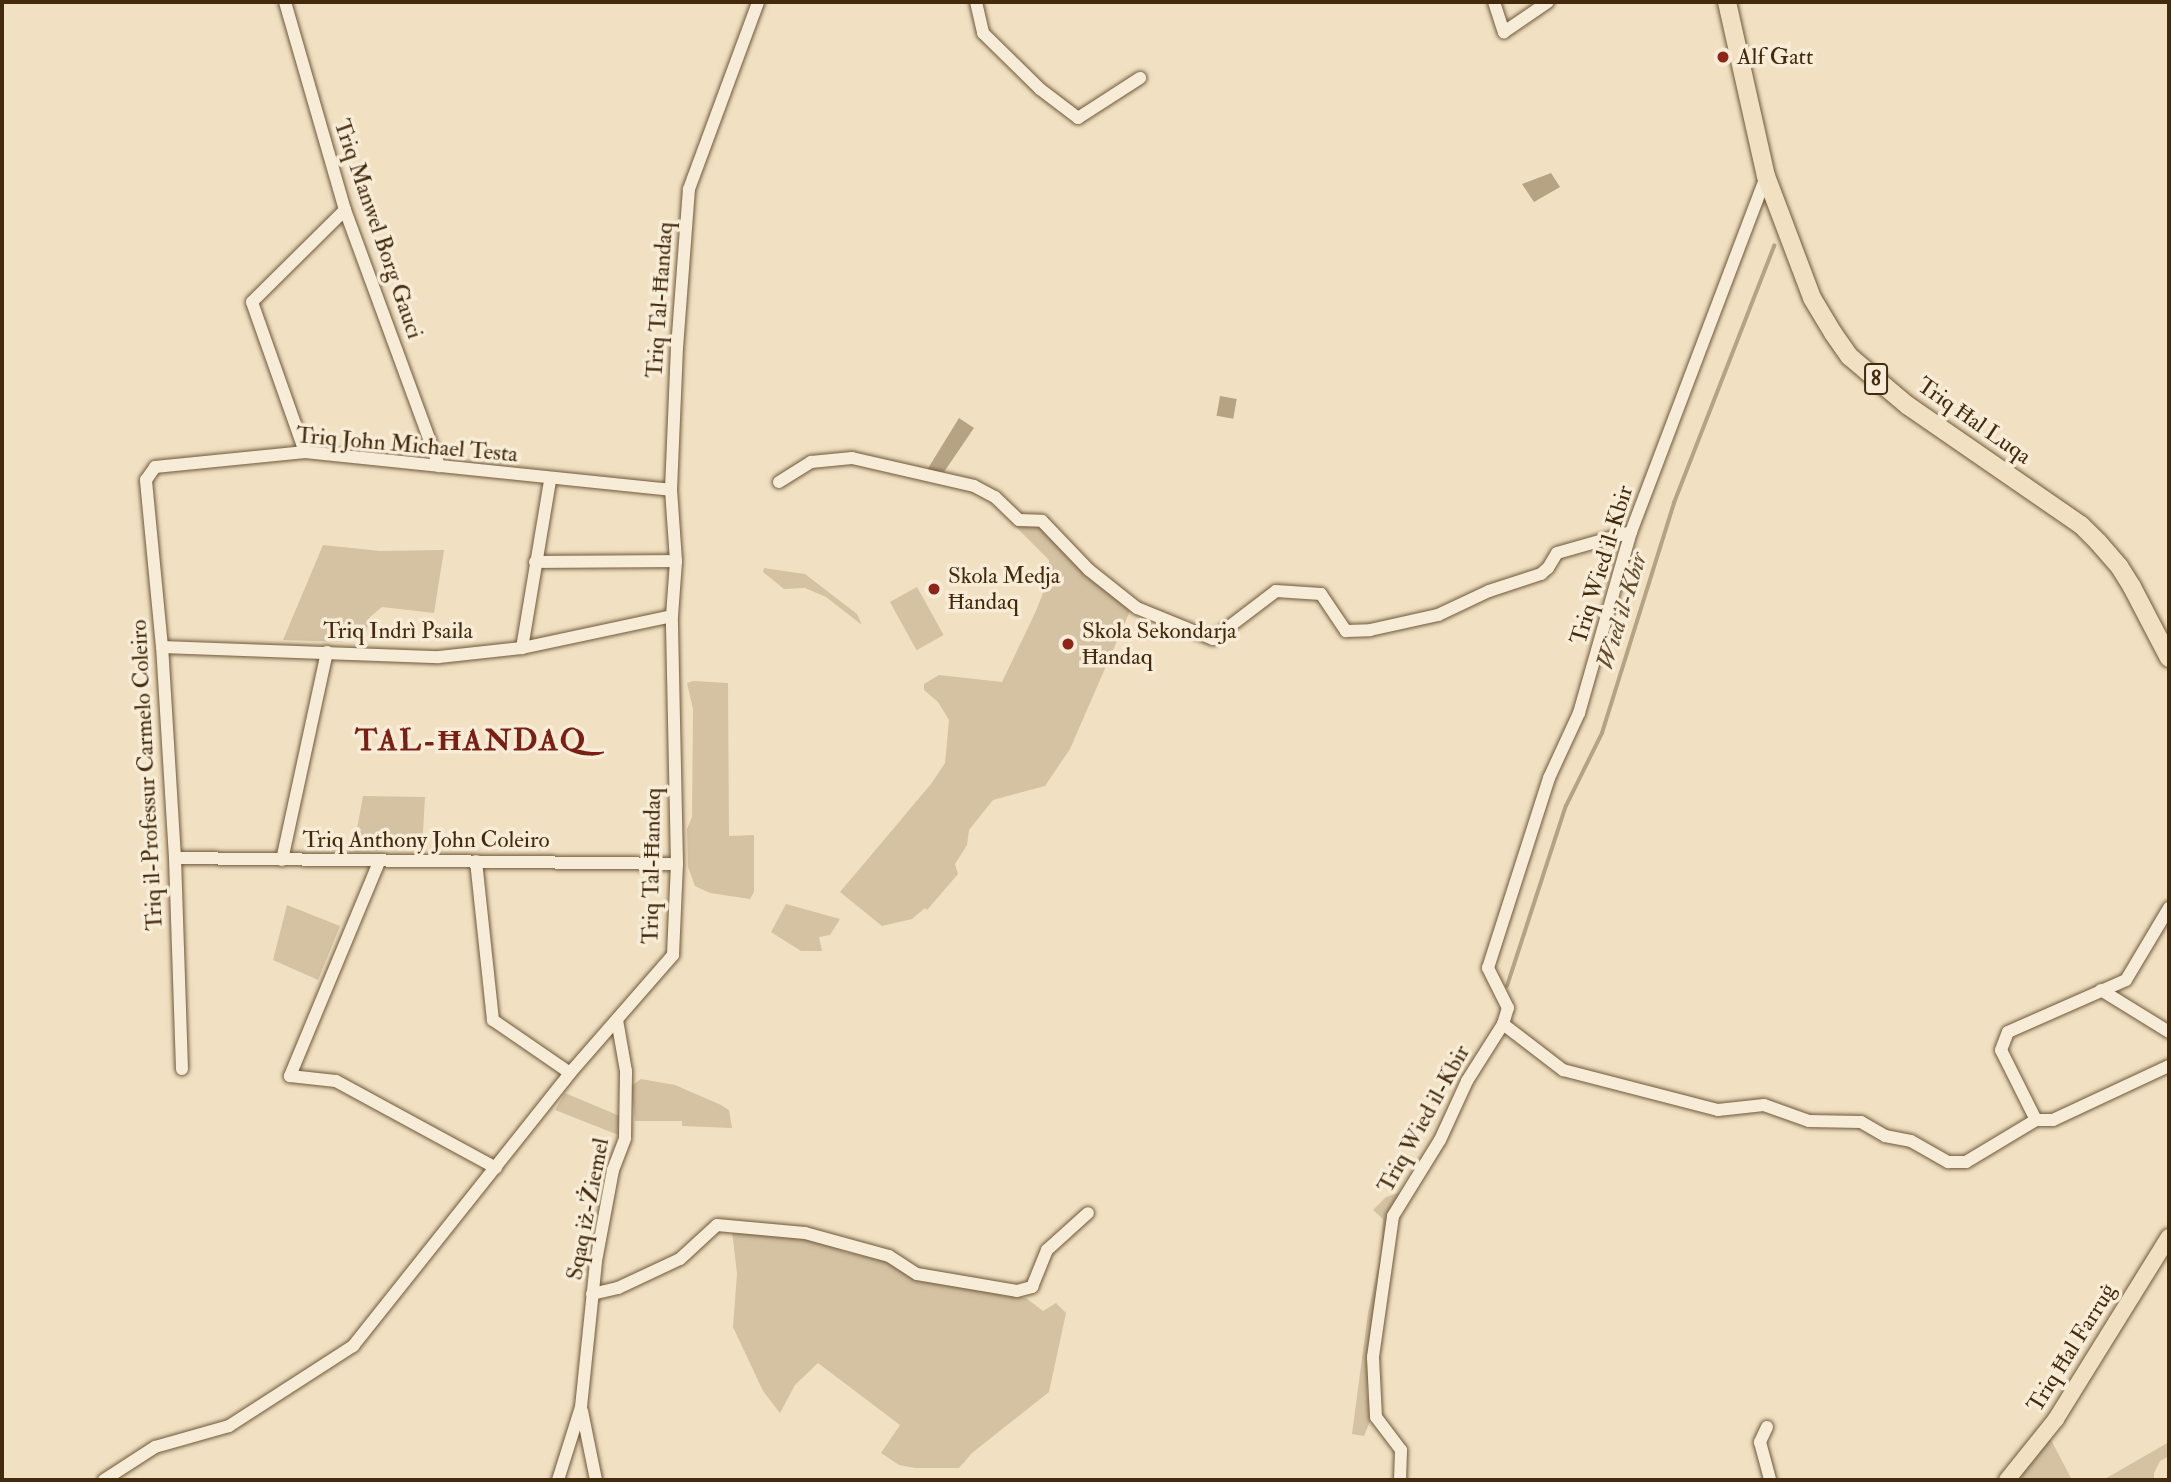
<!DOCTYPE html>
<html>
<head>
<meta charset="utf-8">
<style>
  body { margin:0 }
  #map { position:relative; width:2171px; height:1482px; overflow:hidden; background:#f1e1c2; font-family:"IM FELL Double Pica",serif }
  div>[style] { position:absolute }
  .green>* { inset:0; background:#d4c2a3; transform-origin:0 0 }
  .water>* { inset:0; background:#b6a384; transform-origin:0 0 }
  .stream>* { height:3.5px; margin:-1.75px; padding:0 1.75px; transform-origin:1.75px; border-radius:1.75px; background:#b6a384 }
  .roads { filter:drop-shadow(0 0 2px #6f583a) drop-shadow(0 0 2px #6f583a) }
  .minor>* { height:12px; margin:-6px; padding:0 6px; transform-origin:6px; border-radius:6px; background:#f6ecd7 }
  .major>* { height:16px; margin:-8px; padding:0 8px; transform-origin:8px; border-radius:8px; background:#f1e1c2 }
  .highway>* { height:18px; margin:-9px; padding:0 9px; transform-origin:9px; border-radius:9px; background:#f1e1c2 }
  .dots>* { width:19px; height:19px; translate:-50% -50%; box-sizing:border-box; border:4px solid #f6ecd7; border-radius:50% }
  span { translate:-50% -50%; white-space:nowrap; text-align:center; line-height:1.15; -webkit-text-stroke:7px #f6ecd7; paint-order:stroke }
  .shield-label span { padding:2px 5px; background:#f6ecd7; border:2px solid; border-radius:5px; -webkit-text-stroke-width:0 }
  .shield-label { font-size:21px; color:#442a0d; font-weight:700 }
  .poi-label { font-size:23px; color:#442a0d }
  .left { translate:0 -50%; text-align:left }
  .street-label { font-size:23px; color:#442a0d }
  .water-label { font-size:24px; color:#664e31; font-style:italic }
  .district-label { font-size:30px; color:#7a1f14; font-weight:700; letter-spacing:2px }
  .frame { position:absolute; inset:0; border:4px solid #442a0d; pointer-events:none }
</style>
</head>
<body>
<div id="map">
  <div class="green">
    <i style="clip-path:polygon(1014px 525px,1043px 525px,1130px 611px,1070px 749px,1045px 786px,993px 800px,969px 830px,967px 845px,955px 864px,958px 874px,927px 910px,925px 908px,912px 919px,882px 926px,840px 892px,931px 784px,945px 763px,949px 720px,938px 702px,924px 690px,924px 684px,939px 675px,1002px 682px,1036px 611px,1048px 580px,1049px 560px)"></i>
    <i style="clip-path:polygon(323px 545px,380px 551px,444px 550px,434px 613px,382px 607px,370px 617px,366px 633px,342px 642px,283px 640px)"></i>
    <i style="clip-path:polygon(764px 568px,805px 574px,857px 614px,862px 625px,826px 597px,805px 588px,784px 589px,763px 572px)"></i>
    <i style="left:917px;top:587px;width:55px;height:31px;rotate:61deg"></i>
    <i style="clip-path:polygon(693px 681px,728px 683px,729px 836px,754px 835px,754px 892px,750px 899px,710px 893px,695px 886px,688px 867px,687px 829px,692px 817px,693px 709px,687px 683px)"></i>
    <i style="clip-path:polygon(363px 796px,425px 797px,422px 849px,354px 852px,361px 829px,357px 829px)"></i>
    <i style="clip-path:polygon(786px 904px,840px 919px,830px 935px,819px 937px,822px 951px,801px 951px,771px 932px)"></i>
    <i style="clip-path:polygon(287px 905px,340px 926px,318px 980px,273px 960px)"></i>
    <i style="clip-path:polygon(641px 1079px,675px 1085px,721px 1105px,729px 1110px,732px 1128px,682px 1126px,682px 1121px,635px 1121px,631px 1086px)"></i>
    <i style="clip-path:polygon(565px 1093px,622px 1117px,621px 1136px,555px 1110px)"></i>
    <i style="clip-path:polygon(1408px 1190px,1389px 1211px,1389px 1235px,1371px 1327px,1367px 1391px,1371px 1419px,1364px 1436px,1352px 1434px,1368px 1313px,1381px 1254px,1383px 1219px,1373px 1210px,1386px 1197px)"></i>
    <i style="clip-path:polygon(732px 1230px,818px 1241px,845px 1252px,886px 1261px,1005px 1296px,1026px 1298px,1043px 1311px,1056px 1303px,1066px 1313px,1049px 1392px,972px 1453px,959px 1468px,915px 1468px,899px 1465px,881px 1453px,900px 1425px,818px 1363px,795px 1385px,780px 1413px,763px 1391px,733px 1327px,737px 1274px)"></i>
    <i style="clip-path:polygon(2050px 1438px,2072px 1480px,2014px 1480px)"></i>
    <i style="clip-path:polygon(2169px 1442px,2169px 1456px,2160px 1461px,2154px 1473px,2154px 1480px,2103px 1480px)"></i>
  </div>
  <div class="water">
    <i style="clip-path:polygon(1551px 173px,1560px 187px,1534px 202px,1522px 184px)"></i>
    <i style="left:1220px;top:396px;width:17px;height:20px;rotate:10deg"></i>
    <i style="clip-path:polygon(959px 418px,974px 428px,944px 472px,927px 470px)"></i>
  </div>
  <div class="stream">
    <i style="left:1507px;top:986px;width:189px;rotate:-71.9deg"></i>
    <i style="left:1566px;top:806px;width:81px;rotate:-63.7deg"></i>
    <i style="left:1602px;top:733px;width:241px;rotate:-72.6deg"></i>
    <i style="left:1674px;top:503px;width:276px;rotate:-68.7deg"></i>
  </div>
  <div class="roads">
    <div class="minor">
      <i style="left:285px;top:2px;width:216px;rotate:73.9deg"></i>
      <i style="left:345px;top:210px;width:273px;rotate:69.8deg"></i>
      <i style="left:976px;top:2px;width:32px;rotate:77deg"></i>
      <i style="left:983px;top:33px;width:80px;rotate:44.5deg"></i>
      <i style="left:1040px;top:89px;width:48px;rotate:37.3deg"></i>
      <i style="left:1078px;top:118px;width:74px;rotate:-32.8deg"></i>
      <i style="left:1494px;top:2px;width:32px;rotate:72deg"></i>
      <i style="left:1504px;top:32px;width:53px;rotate:-34.3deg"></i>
      <i style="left:305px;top:452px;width:159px;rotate:-109.5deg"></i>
      <i style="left:252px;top:302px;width:131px;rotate:-44.7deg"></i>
      <i style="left:779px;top:482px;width:38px;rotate:-32deg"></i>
      <i style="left:811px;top:462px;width:41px;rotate:-5.6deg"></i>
      <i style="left:852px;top:458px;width:125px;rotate:12.9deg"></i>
      <i style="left:974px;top:486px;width:24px;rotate:28deg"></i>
      <i style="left:995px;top:497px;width:33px;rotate:44deg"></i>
      <i style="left:1019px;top:520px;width:23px;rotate:2deg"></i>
      <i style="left:1042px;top:521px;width:68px;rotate:46.2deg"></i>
      <i style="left:1089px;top:570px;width:61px;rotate:38.4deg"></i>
      <i style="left:1137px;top:608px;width:82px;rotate:22.2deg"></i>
      <i style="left:1213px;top:639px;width:79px;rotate:-37.3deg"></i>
      <i style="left:1276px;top:591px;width:45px;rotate:3.8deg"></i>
      <i style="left:1321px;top:594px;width:45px;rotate:56deg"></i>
      <i style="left:1346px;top:631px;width:24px;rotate:-2deg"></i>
      <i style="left:1370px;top:630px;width:70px;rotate:-12.4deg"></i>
      <i style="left:1438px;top:615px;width:56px;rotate:-25.2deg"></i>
      <i style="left:1489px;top:591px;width:55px;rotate:-18.1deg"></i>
      <i style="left:1541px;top:574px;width:9px;rotate:-41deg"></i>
      <i style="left:1548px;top:568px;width:17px;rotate:-59deg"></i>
      <i style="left:1557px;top:553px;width:77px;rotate:-15.8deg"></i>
      <i style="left:535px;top:562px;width:141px;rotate:-0.4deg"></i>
      <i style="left:162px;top:647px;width:277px;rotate:2.1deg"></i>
      <i style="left:439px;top:657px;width:83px;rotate:-6.2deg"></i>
      <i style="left:522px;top:648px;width:153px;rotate:-12deg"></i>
      <i style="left:522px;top:648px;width:170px;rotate:-80.5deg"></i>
      <i style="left:175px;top:858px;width:502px;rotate:0.68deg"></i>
      <i style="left:282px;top:860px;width:213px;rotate:-77.8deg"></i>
      <i style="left:476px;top:861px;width:160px;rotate:83.9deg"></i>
      <i style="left:493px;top:1020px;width:93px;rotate:34.5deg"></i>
      <i style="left:379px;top:862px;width:232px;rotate:112.6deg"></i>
      <i style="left:290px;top:1076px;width:46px;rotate:6.2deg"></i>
      <i style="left:336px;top:1081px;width:182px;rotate:28.5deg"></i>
      <i style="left:2101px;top:990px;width:80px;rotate:31.7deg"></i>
      <i style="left:1503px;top:1024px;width:76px;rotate:37.5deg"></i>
      <i style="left:1563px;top:1070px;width:160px;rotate:14.5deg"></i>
      <i style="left:1718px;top:1110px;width:46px;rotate:-6.2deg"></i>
      <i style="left:1764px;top:1105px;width:48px;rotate:19.6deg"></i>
      <i style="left:1809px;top:1121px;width:52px;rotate:1.1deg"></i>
      <i style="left:1861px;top:1122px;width:28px;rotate:30deg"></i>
      <i style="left:1885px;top:1136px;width:26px;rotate:11deg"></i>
      <i style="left:1911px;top:1141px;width:43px;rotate:29.6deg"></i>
      <i style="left:1948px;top:1162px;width:18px"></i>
      <i style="left:1966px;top:1162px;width:82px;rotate:-31deg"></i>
      <i style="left:2036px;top:1120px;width:17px"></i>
      <i style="left:2053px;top:1120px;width:128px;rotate:-25deg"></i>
      <i style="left:182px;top:1069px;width:211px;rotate:-91.9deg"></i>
      <i style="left:175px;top:858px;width:211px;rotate:-93.5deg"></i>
      <i style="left:162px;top:647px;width:168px;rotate:-95.5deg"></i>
      <i style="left:146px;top:480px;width:16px;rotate:-55deg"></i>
      <i style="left:155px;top:467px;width:151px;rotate:-5.7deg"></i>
      <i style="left:305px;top:452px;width:368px;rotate:5.9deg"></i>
      <i style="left:2036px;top:1120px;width:78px;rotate:-116.6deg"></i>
      <i style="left:2001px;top:1050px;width:19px;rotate:-69deg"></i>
      <i style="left:2008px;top:1032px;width:129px;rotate:-23.8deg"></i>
      <i style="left:2126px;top:980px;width:84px;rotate:-59.2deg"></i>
      <i style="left:592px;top:1294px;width:27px;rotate:-13deg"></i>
      <i style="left:618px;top:1288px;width:68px;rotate:-25.1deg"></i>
      <i style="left:680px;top:1259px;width:50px;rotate:-42.6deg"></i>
      <i style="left:717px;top:1225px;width:88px;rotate:5.2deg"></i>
      <i style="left:805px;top:1233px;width:87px;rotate:15.3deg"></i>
      <i style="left:889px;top:1256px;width:33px;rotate:33deg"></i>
      <i style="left:917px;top:1274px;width:101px;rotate:9.6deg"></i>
      <i style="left:1017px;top:1291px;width:16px;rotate:-15deg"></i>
      <i style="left:1032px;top:1287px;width:40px;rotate:-68deg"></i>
      <i style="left:1047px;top:1250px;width:55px;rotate:-42.1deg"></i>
      <i style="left:582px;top:1411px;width:70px;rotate:78.5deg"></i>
      <i style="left:1767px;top:1427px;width:17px;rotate:115deg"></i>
      <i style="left:1760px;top:1442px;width:39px;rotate:75deg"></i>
      <i style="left:104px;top:1480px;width:61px;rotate:-32.9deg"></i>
      <i style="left:155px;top:1447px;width:77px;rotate:-15.8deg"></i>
      <i style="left:229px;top:1426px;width:148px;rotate:-32.8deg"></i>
      <i style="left:353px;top:1346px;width:349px;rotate:-51.5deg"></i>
      <i style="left:570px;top:1073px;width:157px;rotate:-48.9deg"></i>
      <i style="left:673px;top:955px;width:91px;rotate:-87.5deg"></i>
      <i style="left:677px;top:864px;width:248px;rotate:-91.2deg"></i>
      <i style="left:672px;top:616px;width:55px;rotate:-85.8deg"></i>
      <i style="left:676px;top:561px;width:71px;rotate:-94deg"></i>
      <i style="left:671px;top:490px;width:142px;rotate:-87.6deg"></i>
      <i style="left:677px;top:348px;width:159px;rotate:-85.7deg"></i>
      <i style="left:689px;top:189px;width:199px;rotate:-69.7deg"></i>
      <i style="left:558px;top:1480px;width:77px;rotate:-72.5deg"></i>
      <i style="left:581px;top:1407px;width:147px;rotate:-84.1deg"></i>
      <i style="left:596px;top:1261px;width:93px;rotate:-79.4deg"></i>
      <i style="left:613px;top:1170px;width:34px;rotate:-69deg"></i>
      <i style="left:625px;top:1138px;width:67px;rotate:-89.1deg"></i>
      <i style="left:626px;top:1071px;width:52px;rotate:-100deg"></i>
      <i style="left:1400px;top:1480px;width:30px;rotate:-88deg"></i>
      <i style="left:1401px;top:1450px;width:41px;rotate:-127.1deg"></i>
      <i style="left:1376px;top:1417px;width:60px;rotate:-92.9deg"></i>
      <i style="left:1373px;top:1357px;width:142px;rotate:-81.9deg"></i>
      <i style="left:1393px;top:1216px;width:89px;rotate:-58.3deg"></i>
      <i style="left:1440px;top:1140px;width:65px;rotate:-65.4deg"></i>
      <i style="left:1467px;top:1081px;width:67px;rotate:-57.7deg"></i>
      <i style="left:1503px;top:1024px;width:17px;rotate:-73deg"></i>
      <i style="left:1508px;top:1008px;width:45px;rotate:-116.6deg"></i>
      <i style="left:1488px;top:968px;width:200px;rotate:-72.2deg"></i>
      <i style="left:1549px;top:778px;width:72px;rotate:-65.2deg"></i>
      <i style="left:1579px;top:713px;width:188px;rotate:-74deg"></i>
      <i style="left:1631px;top:532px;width:381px;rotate:-69.2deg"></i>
    </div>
    <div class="major">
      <i style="left:2007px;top:1480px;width:78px;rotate:-51.2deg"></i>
      <i style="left:2056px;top:1419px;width:214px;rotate:-58.2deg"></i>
    </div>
    <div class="highway">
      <i style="left:1727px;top:2px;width:178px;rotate:77.4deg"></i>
      <i style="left:1766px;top:176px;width:130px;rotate:69.3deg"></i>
      <i style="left:1812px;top:298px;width:41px;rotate:59deg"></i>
      <i style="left:1833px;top:333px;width:29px;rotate:55deg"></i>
      <i style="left:1850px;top:357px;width:75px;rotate:40.1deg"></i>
      <i style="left:1907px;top:405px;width:211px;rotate:34.6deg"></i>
      <i style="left:2081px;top:525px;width:24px;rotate:45deg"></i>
      <i style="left:2098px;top:542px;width:32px;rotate:49deg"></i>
      <i style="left:2119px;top:566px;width:25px;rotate:58deg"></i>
      <i style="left:2132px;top:587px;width:80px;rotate:62.5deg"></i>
    </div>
  </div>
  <div class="dots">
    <i style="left:1723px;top:57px;background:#8f2418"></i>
    <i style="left:934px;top:589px;background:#8f2418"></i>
    <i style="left:1068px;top:644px;background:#8f2418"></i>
  </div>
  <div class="shield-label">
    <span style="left:1876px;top:379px">8</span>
  </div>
  <div class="poi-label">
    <span class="left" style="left:1737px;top:57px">Alf Gatt</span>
    <span class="left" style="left:948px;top:589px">Skola Medja<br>Ħandaq</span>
    <span class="left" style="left:1082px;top:644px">Skola Sekondarja<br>Ħandaq</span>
  </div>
  <div class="street-label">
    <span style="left:378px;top:229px;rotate:71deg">Triq Manwel Borg Gauci</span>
    <span style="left:660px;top:300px;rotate:-86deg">Triq Tal-Ħandaq</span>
    <span style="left:1974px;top:421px;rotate:35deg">Triq Ħal Luqa</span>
    <span style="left:407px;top:445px;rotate:5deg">Triq John Michael Testa</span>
    <span style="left:1602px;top:565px;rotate:-73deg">Triq Wied il-Kbir</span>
    <span style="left:398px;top:631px">Triq Indrì Psaila</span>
    <span style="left:147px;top:775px;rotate:-93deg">Triq il-Professur Carmelo Coleiro</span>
    <span style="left:426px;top:840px">Triq Anthony John Coleiro</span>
    <span style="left:652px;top:866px;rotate:-89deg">Triq Tal-Ħandaq</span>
    <span style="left:1424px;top:1119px;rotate:-61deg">Triq Wied il-Kbir</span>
    <span style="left:588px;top:1209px;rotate:-79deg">Sqaq iż-Żiemel</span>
    <span style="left:2072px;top:1348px;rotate:-58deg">Triq Ħal Farruġ</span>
  </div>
  <div class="water-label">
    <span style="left:1622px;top:611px;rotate:-73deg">Wied il-Kbir</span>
  </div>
  <div class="district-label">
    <span style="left:471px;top:741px">TAL-ĦANDAQ</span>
  </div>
  <div class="frame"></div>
</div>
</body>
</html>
